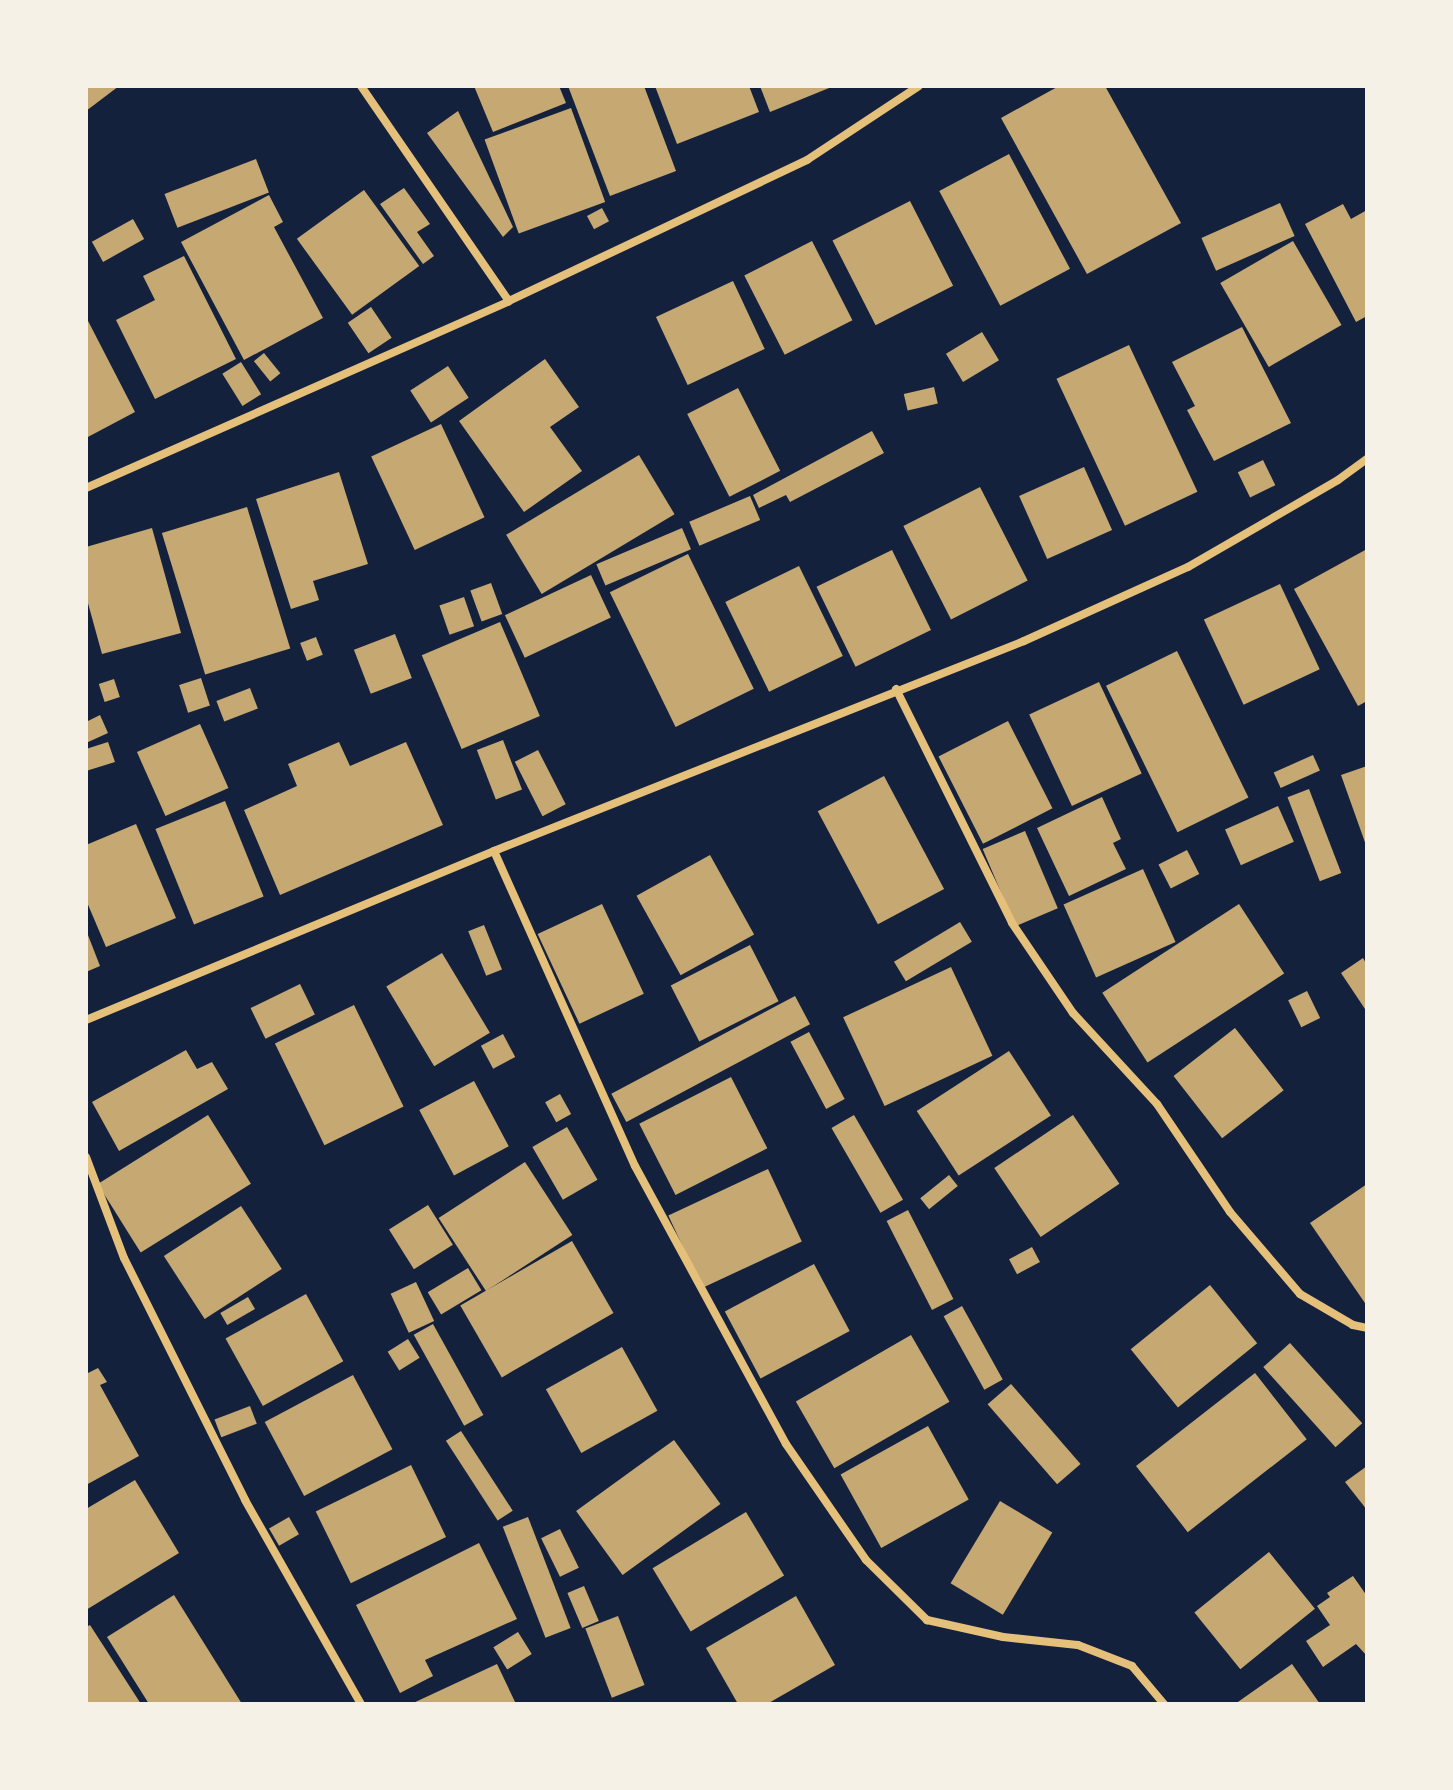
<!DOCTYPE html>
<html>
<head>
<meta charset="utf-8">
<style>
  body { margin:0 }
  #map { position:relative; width:1453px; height:1790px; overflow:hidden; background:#14213d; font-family:"Open Sans",sans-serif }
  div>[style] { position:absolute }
  .building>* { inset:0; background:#c6a872; transform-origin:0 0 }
  .minor>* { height:8px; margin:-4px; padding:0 4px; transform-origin:4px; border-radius:4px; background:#e5c07b }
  span { translate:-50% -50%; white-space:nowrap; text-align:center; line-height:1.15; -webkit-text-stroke:8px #f6f1e7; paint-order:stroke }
  .frame { position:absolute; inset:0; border:88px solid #f6f1e7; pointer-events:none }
</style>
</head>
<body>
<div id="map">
  <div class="building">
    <i style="clip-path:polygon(86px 86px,119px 86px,86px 111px)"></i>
    <i style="clip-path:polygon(474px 86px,559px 86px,566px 103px,493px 132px)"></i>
    <i style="clip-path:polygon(568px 86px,644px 86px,676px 171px,610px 196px)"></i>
    <i style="clip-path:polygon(655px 86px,749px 86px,759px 112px,677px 144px)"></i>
    <i style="clip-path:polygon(760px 86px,834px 86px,770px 112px)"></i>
    <i style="clip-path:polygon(1059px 86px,1105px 86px,1181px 223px,1087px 274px,1001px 118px)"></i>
    <i style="left:571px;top:108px;width:100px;height:92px;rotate:70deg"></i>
    <i style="clip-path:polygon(458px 111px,513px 227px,503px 237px,427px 133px)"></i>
    <i style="left:1009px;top:154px;width:130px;height:79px;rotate:62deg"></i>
    <i style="left:256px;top:159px;width:36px;height:98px;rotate:69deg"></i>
    <i style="clip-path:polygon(404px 188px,430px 224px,417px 232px,434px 256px,423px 264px,380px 204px)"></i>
    <i style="left:364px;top:190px;width:94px;height:83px;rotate:54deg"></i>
    <i style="clip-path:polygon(269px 195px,283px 222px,274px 227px,323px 318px,244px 360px,181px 242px)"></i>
    <i style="left:910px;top:201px;width:95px;height:87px;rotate:63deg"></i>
    <i style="left:1280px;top:203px;width:36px;height:86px;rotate:66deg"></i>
    <i style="clip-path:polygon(1343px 204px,1351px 219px,1367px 210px,1367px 316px,1356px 322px,1305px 224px)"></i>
    <i style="left:602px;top:208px;width:15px;height:17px;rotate:62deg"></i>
    <i style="left:133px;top:219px;width:23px;height:47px;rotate:61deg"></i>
    <i style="left:812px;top:241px;width:89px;height:76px;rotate:63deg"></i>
    <i style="left:1293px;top:241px;width:97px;height:84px;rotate:60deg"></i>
    <i style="clip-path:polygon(184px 256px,236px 359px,155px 399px,116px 320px,155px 300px,143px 276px)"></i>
    <i style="left:733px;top:281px;width:75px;height:85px;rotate:65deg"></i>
    <i style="left:371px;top:307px;width:37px;height:28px;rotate:56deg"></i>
    <i style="clip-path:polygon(86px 317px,135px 412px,86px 438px)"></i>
    <i style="clip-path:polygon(1242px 327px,1291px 423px,1214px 461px,1187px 410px,1195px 406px,1172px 362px)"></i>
    <i style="left:982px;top:332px;width:33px;height:42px;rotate:59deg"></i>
    <i style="left:1129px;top:345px;width:162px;height:80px;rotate:65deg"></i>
    <i style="left:264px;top:353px;width:26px;height:13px;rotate:51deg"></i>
    <i style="clip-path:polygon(545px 359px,579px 407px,550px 427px,582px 471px,524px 512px,459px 421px)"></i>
    <i style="left:241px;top:362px;width:38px;height:22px;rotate:58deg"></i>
    <i style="left:448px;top:366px;width:38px;height:45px;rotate:57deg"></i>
    <i style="left:934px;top:387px;width:17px;height:31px;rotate:77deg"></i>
    <i style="left:738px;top:388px;width:93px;height:57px;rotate:63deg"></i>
    <i style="left:441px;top:424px;width:103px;height:77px;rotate:65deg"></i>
    <i style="clip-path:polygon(872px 431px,884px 453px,790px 502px,786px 495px,759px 508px,753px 495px)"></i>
    <i style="left:639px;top:455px;width:69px;height:155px;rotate:59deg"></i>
    <i style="left:1263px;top:460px;width:28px;height:28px;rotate:64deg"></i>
    <i style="left:1084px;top:467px;width:69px;height:71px;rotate:66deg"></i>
    <i style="clip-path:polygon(339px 472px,368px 564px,313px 581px,319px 600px,291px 609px,256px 499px)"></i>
    <i style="left:980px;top:487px;width:105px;height:86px;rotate:63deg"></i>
    <i style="left:750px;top:496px;width:26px;height:66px;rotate:67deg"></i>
    <i style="left:247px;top:507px;width:148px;height:89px;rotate:73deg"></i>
    <i style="clip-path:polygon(152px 528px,181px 633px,102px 654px,86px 596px,86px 547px)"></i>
    <i style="left:682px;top:528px;width:23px;height:93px;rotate:67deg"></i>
    <i style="clip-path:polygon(1367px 549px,1367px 701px,1358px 706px,1294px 589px)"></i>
    <i style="left:892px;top:550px;width:89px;height:84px;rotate:64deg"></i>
    <i style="left:688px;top:554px;width:150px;height:87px;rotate:64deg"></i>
    <i style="left:799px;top:566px;width:100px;height:82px;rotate:64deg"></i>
    <i style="left:591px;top:575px;width:47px;height:95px;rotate:65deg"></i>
    <i style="left:491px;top:583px;width:33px;height:22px;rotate:70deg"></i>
    <i style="left:1280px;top:584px;width:94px;height:84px;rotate:65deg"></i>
    <i style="left:464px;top:597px;width:31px;height:26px;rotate:71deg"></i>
    <i style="left:500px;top:622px;width:102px;height:85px;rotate:67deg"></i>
    <i style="left:395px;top:634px;width:47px;height:44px;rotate:69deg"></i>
    <i style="left:316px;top:637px;width:19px;height:17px;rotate:69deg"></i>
    <i style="left:1177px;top:651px;width:163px;height:79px;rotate:64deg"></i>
    <i style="left:201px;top:678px;width:29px;height:23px;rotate:72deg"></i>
    <i style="left:114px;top:679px;width:19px;height:16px;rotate:72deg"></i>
    <i style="left:1099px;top:682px;width:101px;height:77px;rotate:65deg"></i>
    <i style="left:250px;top:688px;width:22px;height:36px;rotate:69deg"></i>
    <i style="clip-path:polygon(100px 715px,108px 733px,86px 743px,86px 722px)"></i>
    <i style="left:1008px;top:721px;width:98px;height:78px;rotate:63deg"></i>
    <i style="left:200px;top:724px;width:70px;height:69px;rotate:66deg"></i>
    <i style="left:503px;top:740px;width:53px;height:28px;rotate:69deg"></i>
    <i style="clip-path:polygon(108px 742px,115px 762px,86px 771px,86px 749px)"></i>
    <i style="clip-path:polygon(339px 742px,350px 766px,406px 742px,443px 825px,280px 895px,244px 810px,297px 786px,288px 764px)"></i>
    <i style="left:538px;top:750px;width:61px;height:26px;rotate:63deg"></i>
    <i style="left:1313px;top:755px;width:17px;height:43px;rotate:66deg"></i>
    <i style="clip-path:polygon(1367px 766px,1367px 848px,1341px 775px)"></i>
    <i style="left:884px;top:776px;width:128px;height:75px;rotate:62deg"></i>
    <i style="left:1309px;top:789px;width:90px;height:23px;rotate:69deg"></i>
    <i style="clip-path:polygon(1102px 797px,1121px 839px,1113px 843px,1126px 869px,1069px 896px,1037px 828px)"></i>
    <i style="left:225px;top:801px;width:103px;height:75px;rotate:68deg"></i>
    <i style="left:1278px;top:806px;width:39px;height:58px;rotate:66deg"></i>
    <i style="clip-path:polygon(136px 824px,176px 918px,106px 947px,86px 900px,86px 845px)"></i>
    <i style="left:1025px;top:831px;width:84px;height:46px;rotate:67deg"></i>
    <i style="left:1187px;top:850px;width:27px;height:32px;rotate:63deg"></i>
    <i style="left:710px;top:855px;width:91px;height:84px;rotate:61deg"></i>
    <i style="left:1143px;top:869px;width:80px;height:87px;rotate:66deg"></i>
    <i style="left:602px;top:904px;width:99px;height:71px;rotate:65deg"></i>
    <i style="left:1239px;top:904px;width:83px;height:163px;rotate:57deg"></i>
    <i style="left:960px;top:922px;width:23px;height:77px;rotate:59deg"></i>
    <i style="left:484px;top:925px;width:48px;height:17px;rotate:68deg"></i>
    <i style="clip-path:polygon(86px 930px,100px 966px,86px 972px)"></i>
    <i style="left:750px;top:945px;width:63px;height:89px;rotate:63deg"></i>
    <i style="left:442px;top:953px;width:93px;height:65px;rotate:59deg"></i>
    <i style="clip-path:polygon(1363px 958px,1367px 965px,1367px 1012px,1341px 973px)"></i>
    <i style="left:951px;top:967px;width:98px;height:119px;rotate:65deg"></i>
    <i style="left:300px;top:984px;width:34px;height:55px;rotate:64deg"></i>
    <i style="left:1307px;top:991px;width:30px;height:21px;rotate:64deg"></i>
    <i style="left:795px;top:996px;width:32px;height:208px;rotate:62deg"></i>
    <i style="left:354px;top:1005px;width:113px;height:88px;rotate:64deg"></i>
    <i style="left:1235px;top:1028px;width:79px;height:78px;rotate:52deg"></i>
    <i style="left:809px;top:1032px;width:76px;height:21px;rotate:62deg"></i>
    <i style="left:503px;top:1034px;width:26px;height:25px;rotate:62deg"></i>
    <i style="clip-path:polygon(186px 1050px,197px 1069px,212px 1062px,228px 1089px,119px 1151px,92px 1102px)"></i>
    <i style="left:1009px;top:1051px;width:77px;height:110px;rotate:57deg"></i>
    <i style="left:731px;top:1077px;width:80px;height:103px;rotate:63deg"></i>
    <i style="left:474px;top:1081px;width:74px;height:62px;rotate:62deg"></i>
    <i style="left:560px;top:1094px;width:23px;height:17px;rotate:61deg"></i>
    <i style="left:208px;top:1115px;width:81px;height:130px;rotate:58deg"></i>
    <i style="left:854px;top:1115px;width:98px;height:26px;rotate:60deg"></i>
    <i style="left:1073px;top:1115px;width:83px;height:95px;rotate:56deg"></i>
    <i style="left:567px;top:1127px;width:61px;height:40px;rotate:60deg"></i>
    <i style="left:525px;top:1162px;width:87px;height:103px;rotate:57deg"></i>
    <i style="left:768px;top:1169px;width:80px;height:110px;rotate:65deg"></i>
    <i style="left:949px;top:1175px;width:14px;height:37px;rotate:51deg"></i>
    <i style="clip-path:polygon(1367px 1184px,1367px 1306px,1310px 1223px)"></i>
    <i style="left:428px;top:1205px;width:47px;height:46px;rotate:58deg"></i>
    <i style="left:241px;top:1206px;width:75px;height:92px;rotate:57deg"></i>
    <i style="left:908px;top:1210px;width:100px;height:24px;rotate:63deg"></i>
    <i style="left:572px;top:1241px;width:83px;height:129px;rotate:60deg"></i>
    <i style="left:1032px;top:1247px;width:17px;height:26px;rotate:62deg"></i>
    <i style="left:814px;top:1264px;width:76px;height:101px;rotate:62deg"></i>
    <i style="left:468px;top:1268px;width:26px;height:47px;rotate:59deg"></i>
    <i style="left:416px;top:1282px;width:43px;height:28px;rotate:65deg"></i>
    <i style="left:1210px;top:1285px;width:75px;height:102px;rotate:51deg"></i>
    <i style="left:306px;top:1294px;width:77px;height:92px;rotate:61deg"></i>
    <i style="left:248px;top:1297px;width:14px;height:32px;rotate:60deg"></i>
    <i style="left:962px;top:1306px;width:84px;height:21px;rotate:61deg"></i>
    <i style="left:433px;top:1324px;width:104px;height:22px;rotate:61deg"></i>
    <i style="left:911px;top:1335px;width:77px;height:133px;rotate:60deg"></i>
    <i style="left:408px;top:1339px;width:22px;height:24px;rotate:58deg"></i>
    <i style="left:1290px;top:1343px;width:108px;height:36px;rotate:48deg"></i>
    <i style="left:622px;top:1347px;width:73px;height:87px;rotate:61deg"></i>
    <i style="clip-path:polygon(98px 1368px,107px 1382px,100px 1385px,139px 1456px,86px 1485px,86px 1374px)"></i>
    <i style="left:1255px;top:1373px;width:84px;height:151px;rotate:52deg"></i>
    <i style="left:353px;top:1375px;width:84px;height:100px;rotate:62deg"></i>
    <i style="left:1011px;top:1384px;width:106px;height:31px;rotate:49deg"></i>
    <i style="left:250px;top:1406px;width:19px;height:38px;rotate:69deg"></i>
    <i style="left:928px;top:1426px;width:84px;height:100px;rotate:61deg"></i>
    <i style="left:461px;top:1431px;width:95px;height:18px;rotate:57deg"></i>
    <i style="left:674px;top:1440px;width:79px;height:121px;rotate:54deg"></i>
    <i style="left:411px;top:1465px;width:80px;height:106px;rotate:64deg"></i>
    <i style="clip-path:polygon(1367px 1466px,1367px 1510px,1345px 1482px)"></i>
    <i style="clip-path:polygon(135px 1480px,179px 1553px,86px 1610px,86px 1509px)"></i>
    <i style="left:1000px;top:1501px;width:61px;height:96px;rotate:31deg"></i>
    <i style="left:746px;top:1512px;width:74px;height:109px;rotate:59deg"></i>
    <i style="left:289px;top:1517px;width:20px;height:23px;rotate:60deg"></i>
    <i style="left:528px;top:1517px;width:119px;height:27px;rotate:69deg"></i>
    <i style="left:560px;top:1529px;width:43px;height:21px;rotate:64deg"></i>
    <i style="clip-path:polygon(479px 1543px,517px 1619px,425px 1660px,433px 1676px,400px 1693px,356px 1605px)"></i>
    <i style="left:1269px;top:1552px;width:73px;height:96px;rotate:51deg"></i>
    <i style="clip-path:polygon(1353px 1576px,1367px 1596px,1367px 1656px,1356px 1644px,1323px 1667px,1306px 1641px,1330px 1625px,1317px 1606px,1330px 1597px,1327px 1593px)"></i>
    <i style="left:584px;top:1586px;width:38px;height:18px;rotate:67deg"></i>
    <i style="clip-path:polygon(174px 1595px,242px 1704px,149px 1704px,107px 1637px)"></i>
    <i style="clip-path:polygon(796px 1596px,835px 1665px,767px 1704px,738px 1704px,706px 1648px)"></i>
    <i style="left:618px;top:1616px;width:74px;height:35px;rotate:69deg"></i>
    <i style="clip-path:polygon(90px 1625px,141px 1704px,86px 1704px,86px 1627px)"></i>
    <i style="left:518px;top:1632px;width:26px;height:29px;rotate:58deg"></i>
    <i style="clip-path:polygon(497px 1664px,516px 1704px,411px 1704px)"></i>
    <i style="clip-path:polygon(1292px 1664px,1320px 1704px,1235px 1704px)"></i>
  </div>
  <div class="minor">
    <i style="left:361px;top:86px;width:261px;rotate:55.5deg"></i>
    <i style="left:86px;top:488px;width:462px;rotate:-23.8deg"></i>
    <i style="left:509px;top:301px;width:330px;rotate:-25.3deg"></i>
    <i style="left:807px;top:160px;width:134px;rotate:-33.5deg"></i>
    <i style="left:896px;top:689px;width:261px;rotate:63.6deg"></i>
    <i style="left:1012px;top:923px;width:109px;rotate:55.9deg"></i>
    <i style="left:1073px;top:1013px;width:124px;rotate:47.3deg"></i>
    <i style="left:1157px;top:1104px;width:130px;rotate:55.9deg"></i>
    <i style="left:1230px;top:1212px;width:108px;rotate:49.5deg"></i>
    <i style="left:1300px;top:1294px;width:61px;rotate:30.3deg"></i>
    <i style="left:1353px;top:1325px;width:14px;rotate:12deg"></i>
    <i style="left:494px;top:851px;width:345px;rotate:65.9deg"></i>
    <i style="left:635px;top:1166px;width:316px;rotate:61.5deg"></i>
    <i style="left:786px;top:1444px;width:141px;rotate:55.4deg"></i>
    <i style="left:866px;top:1560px;width:86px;rotate:44.5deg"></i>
    <i style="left:927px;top:1620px;width:78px;rotate:12.6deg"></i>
    <i style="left:1003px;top:1637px;width:75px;rotate:6.1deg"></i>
    <i style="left:1078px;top:1645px;width:58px;rotate:21.3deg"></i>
    <i style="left:1132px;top:1666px;width:50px;rotate:49.9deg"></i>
    <i style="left:86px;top:1020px;width:442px;rotate:-22.5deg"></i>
    <i style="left:494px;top:851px;width:570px;rotate:-21.61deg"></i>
    <i style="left:1024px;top:641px;width:180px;rotate:-24.3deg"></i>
    <i style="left:1188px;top:567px;width:173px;rotate:-30.1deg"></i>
    <i style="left:1338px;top:480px;width:36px;rotate:-36deg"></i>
    <i style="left:86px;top:1157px;width:108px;rotate:69.4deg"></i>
    <i style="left:124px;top:1258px;width:271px;rotate:63.4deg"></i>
    <i style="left:245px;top:1500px;width:235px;rotate:60.4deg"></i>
  </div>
  <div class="frame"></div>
</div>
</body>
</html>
